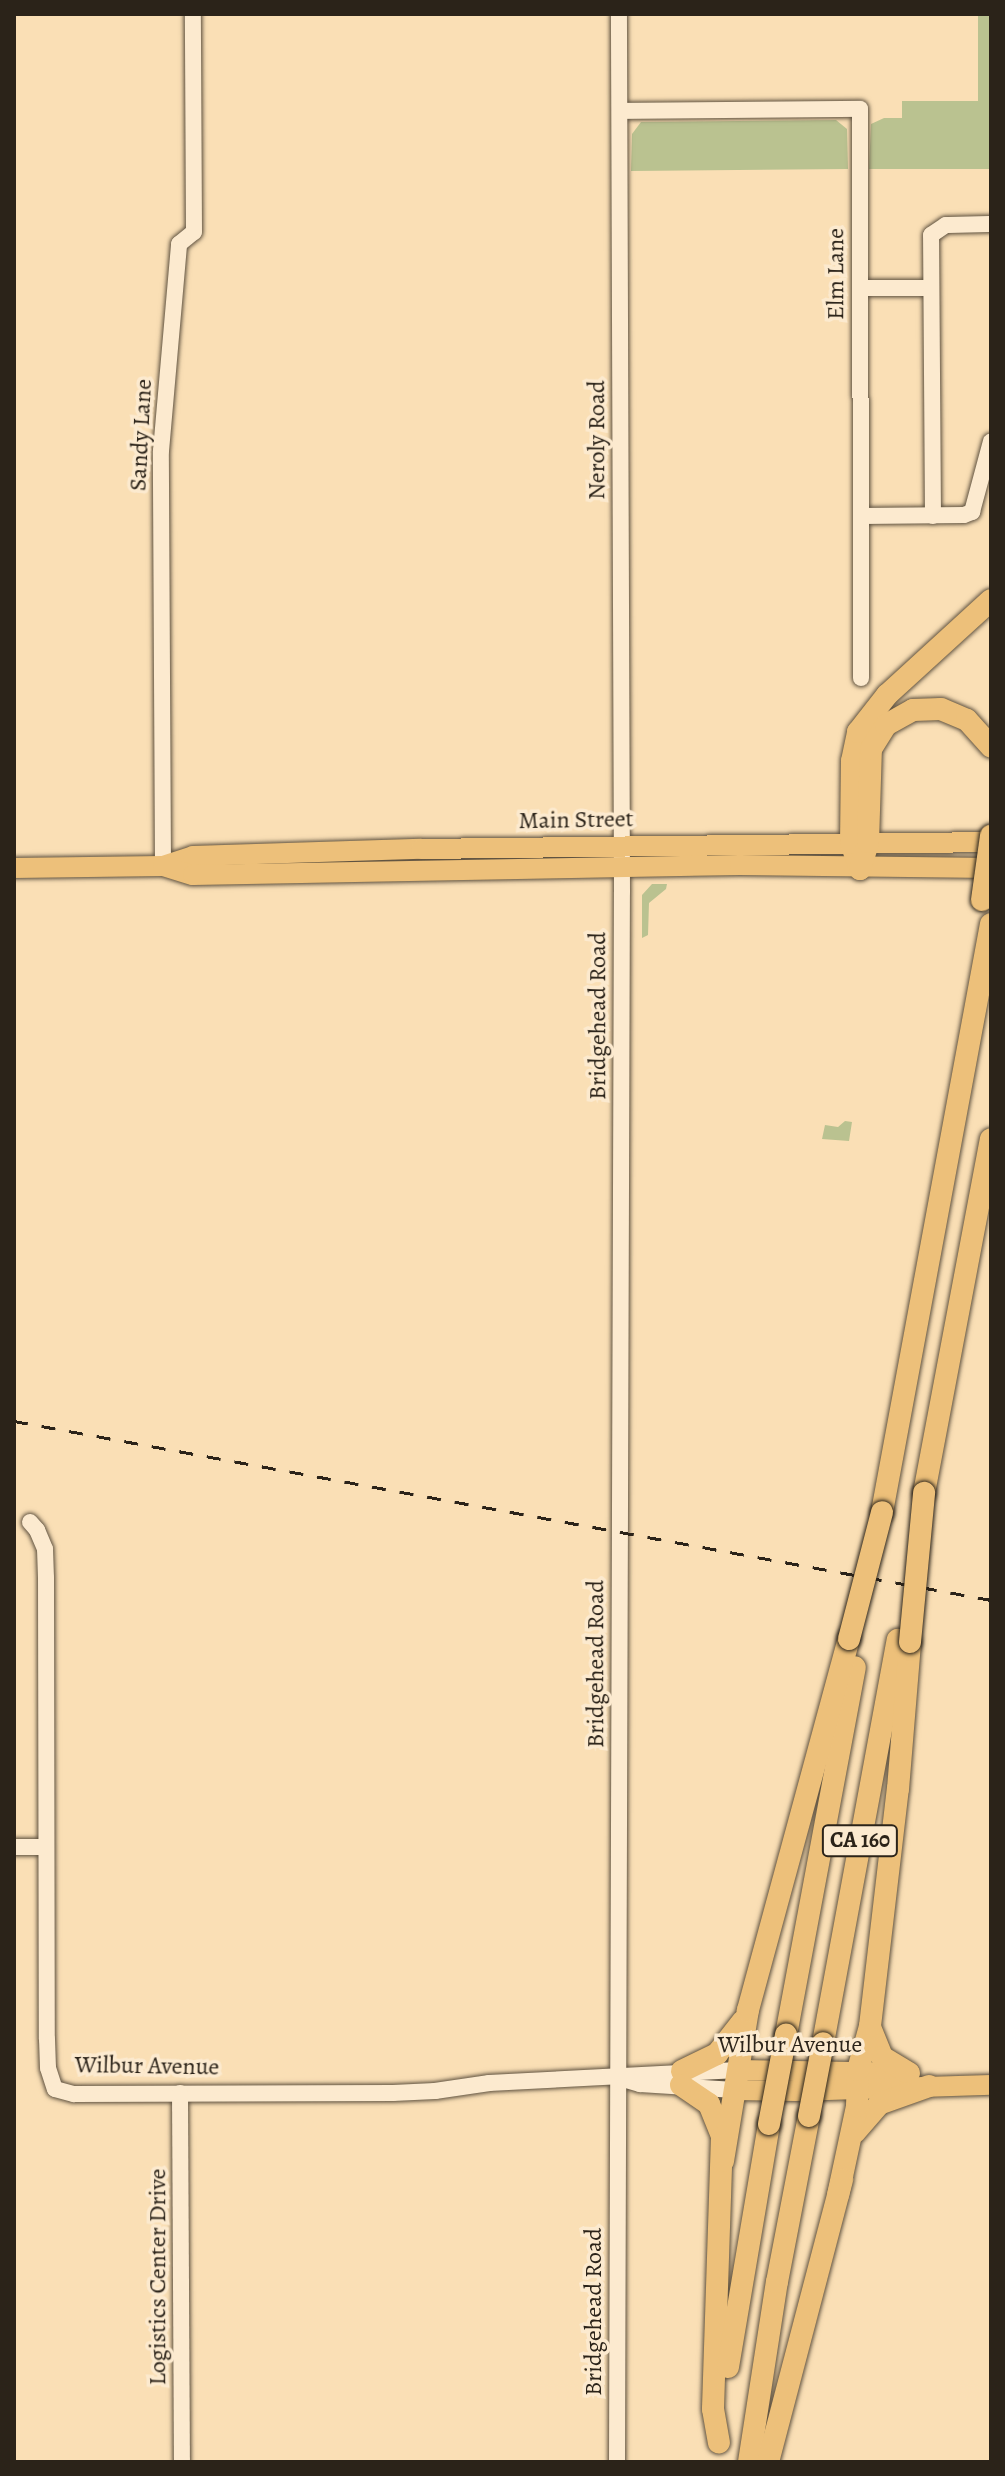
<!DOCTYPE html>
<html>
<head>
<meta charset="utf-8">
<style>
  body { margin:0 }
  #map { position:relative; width:1005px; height:2476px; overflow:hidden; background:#fadfb5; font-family:Alegreya,serif }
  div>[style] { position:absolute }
  .green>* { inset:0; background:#bac290 }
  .roads { filter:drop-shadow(0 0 2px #5f5240) drop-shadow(0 0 2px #5f5240) }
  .minor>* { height:16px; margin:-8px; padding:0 8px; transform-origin:8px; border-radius:8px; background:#fceacf }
  .major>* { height:20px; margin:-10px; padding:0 10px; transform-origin:10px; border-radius:10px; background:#edc07a }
  .highway>* { height:22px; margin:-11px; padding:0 11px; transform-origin:11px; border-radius:11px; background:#edc07a }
  .rail>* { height:3px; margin-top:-1.5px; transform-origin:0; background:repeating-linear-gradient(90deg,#2b2319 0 14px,transparent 0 28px) }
  .bridges { filter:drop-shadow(0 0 2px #2b2319) drop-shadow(0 0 2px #2b2319) }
  .highway-bridge>* { height:22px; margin:-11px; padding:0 11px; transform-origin:11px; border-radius:11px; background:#edc07a }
  span { translate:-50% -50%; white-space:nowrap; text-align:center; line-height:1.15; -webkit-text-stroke:7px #fceacf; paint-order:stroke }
  .shield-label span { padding:2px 6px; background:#fceacf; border:2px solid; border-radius:6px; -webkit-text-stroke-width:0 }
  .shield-label { font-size:22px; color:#2b2319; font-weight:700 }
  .street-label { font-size:24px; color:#2b2319 }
  .frame { position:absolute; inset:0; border:16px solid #2b2319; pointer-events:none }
</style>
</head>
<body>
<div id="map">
  <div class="green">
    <i style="clip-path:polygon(978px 14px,991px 14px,991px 169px,869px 169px,871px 124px,884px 118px,902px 118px,902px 101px,978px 101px)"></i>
    <i style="clip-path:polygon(836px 120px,847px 129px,848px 169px,631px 171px,632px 134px,641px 122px)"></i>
    <i style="clip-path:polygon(652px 884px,667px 884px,666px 889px,649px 903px,648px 935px,642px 938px,642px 895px)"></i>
    <i style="clip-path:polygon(845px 1121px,852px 1122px,849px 1141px,822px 1139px,825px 1125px,838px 1127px)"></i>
  </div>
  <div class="roads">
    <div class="minor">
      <i style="left:620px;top:111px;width:240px;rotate:-0.5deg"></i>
      <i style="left:860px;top:109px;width:569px;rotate:89.9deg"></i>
      <i style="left:860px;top:288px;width:71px"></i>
      <i style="left:861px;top:516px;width:103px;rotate:-0.6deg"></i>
      <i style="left:964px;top:515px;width:9px;rotate:-21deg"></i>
      <i style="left:972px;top:512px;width:73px;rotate:-75deg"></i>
      <i style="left:933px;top:516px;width:281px;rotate:-90.4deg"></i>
      <i style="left:931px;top:235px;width:18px;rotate:-34deg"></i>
      <i style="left:946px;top:225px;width:45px;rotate:-1.3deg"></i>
      <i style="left:163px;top:866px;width:415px;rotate:-90.3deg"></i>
      <i style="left:161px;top:451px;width:208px;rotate:-85deg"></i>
      <i style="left:179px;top:244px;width:19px;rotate:-39deg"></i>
      <i style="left:194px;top:232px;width:218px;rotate:-90.3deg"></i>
      <i style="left:30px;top:1522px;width:11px;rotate:49deg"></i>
      <i style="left:37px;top:1530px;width:21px;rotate:67deg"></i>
      <i style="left:45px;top:1549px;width:29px;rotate:88deg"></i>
      <i style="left:46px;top:1578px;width:461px;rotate:89.9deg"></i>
      <i style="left:47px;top:2039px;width:29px;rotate:88deg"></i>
      <i style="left:48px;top:2068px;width:22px;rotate:72deg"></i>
      <i style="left:55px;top:2089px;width:20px;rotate:15deg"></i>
      <i style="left:74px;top:2094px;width:319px;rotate:-0.2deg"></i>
      <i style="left:393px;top:2093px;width:42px;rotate:-2.7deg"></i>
      <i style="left:435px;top:2091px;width:55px;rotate:-8.4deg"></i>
      <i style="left:489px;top:2083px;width:249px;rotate:-3deg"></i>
      <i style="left:14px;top:1847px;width:31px"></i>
      <i style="left:620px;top:2078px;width:21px;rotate:17deg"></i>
      <i style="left:640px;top:2084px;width:95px;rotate:3.6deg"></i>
      <i style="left:180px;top:2093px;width:369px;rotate:89.7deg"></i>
      <i style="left:617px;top:2462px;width:1570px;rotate:-89.82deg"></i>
      <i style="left:622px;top:892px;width:878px;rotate:-90.2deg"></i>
    </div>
    <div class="major">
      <i style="left:163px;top:866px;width:32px;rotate:-18deg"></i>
      <i style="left:193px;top:856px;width:228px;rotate:-1.8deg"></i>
      <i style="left:421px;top:849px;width:570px;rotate:-0.7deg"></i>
      <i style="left:14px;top:868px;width:149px;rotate:-0.8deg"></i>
      <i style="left:163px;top:866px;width:31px;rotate:17deg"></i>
      <i style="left:193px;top:875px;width:547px;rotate:-1.05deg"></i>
      <i style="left:740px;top:865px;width:251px;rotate:0.7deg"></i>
      <i style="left:738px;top:2070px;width:172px;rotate:1deg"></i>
      <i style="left:735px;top:2090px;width:61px;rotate:0.9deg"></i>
      <i style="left:796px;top:2091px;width:195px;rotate:-1.8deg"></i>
    </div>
    <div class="highway">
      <i style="left:860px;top:869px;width:28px;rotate:-109deg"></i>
      <i style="left:851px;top:843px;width:82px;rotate:-89.3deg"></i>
      <i style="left:852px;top:761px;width:30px;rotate:-78deg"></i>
      <i style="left:858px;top:732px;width:47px;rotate:-51.9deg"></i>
      <i style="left:887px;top:695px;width:141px;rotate:-42.4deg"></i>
      <i style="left:860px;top:869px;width:28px;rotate:-73deg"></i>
      <i style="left:868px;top:842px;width:93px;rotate:-88.2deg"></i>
      <i style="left:871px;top:749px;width:28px;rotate:-58deg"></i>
      <i style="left:886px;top:725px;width:31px;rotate:-29deg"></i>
      <i style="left:913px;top:710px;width:28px;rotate:-2deg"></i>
      <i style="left:941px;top:709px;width:28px;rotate:23deg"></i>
      <i style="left:967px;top:720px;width:36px;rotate:48deg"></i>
      <i style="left:924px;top:1493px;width:360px;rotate:-79.3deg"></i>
      <i style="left:882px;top:1512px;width:598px;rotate:-79.5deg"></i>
      <i style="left:870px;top:2027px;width:32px;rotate:68deg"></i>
      <i style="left:882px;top:2057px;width:31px;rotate:31deg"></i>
      <i style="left:786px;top:2035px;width:374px;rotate:-79.4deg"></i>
      <i style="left:823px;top:2043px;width:410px;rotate:-79.5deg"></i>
      <i style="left:682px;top:2071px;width:39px;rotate:-26deg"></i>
      <i style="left:717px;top:2054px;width:41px;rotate:-52deg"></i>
      <i style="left:681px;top:2085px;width:34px;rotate:34deg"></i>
      <i style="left:709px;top:2104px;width:35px;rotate:68deg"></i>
      <i style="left:722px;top:2137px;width:272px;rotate:91.9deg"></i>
      <i style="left:713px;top:2409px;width:34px;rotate:80deg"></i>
      <i style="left:855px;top:2132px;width:37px;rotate:-49deg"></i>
      <i style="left:879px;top:2104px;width:53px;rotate:-19.8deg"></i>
      <i style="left:723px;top:2161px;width:153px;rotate:-80.6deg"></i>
      <i style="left:748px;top:2010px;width:385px;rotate:-74.8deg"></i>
      <i style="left:838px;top:2195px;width:91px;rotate:-77.9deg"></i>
      <i style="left:857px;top:2106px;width:36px;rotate:-88deg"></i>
      <i style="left:858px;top:2070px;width:46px;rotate:-74.7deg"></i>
      <i style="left:870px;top:2026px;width:239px;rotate:-83.3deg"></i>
      <i style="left:898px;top:1789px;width:147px;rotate:-85.3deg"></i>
      <i style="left:728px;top:2367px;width:246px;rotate:-80.4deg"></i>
      <i style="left:749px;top:2462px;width:182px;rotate:-81.2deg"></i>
      <i style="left:777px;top:2282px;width:169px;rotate:-79.1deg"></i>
      <i style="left:768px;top:2462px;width:292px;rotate:-75.3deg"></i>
    </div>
  </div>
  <div class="rail">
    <i style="left:14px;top:1421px;width:993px;rotate:10.38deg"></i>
  </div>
  <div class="bridges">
    <div class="highway-bridge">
      <i style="left:982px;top:900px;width:65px;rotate:-82deg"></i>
      <i style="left:849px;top:1639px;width:131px;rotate:-75.4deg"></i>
      <i style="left:910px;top:1642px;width:150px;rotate:-84.6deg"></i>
      <i style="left:809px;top:2116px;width:74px;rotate:-79.1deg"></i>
      <i style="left:769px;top:2124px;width:91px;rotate:-79.2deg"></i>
    </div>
  </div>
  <div class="shield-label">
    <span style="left:860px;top:1841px">CA 160</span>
  </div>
  <div class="street-label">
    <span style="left:836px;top:274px;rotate:-90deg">Elm Lane</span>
    <span style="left:141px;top:435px;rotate:-87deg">Sandy Lane</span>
    <span style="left:597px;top:440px;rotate:-90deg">Neroly Road</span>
    <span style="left:576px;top:820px;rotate:-1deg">Main Street</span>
    <span style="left:598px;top:1016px;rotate:-90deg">Bridgehead Road</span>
    <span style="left:596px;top:1664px;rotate:-90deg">Bridgehead Road</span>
    <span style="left:790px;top:2045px">Wilbur Avenue</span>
    <span style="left:147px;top:2066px;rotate:1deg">Wilbur Avenue</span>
    <span style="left:158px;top:2277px;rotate:-90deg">Logistics Center Drive</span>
    <span style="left:594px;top:2312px;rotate:-90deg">Bridgehead Road</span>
  </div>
  <div class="frame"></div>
</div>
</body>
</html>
